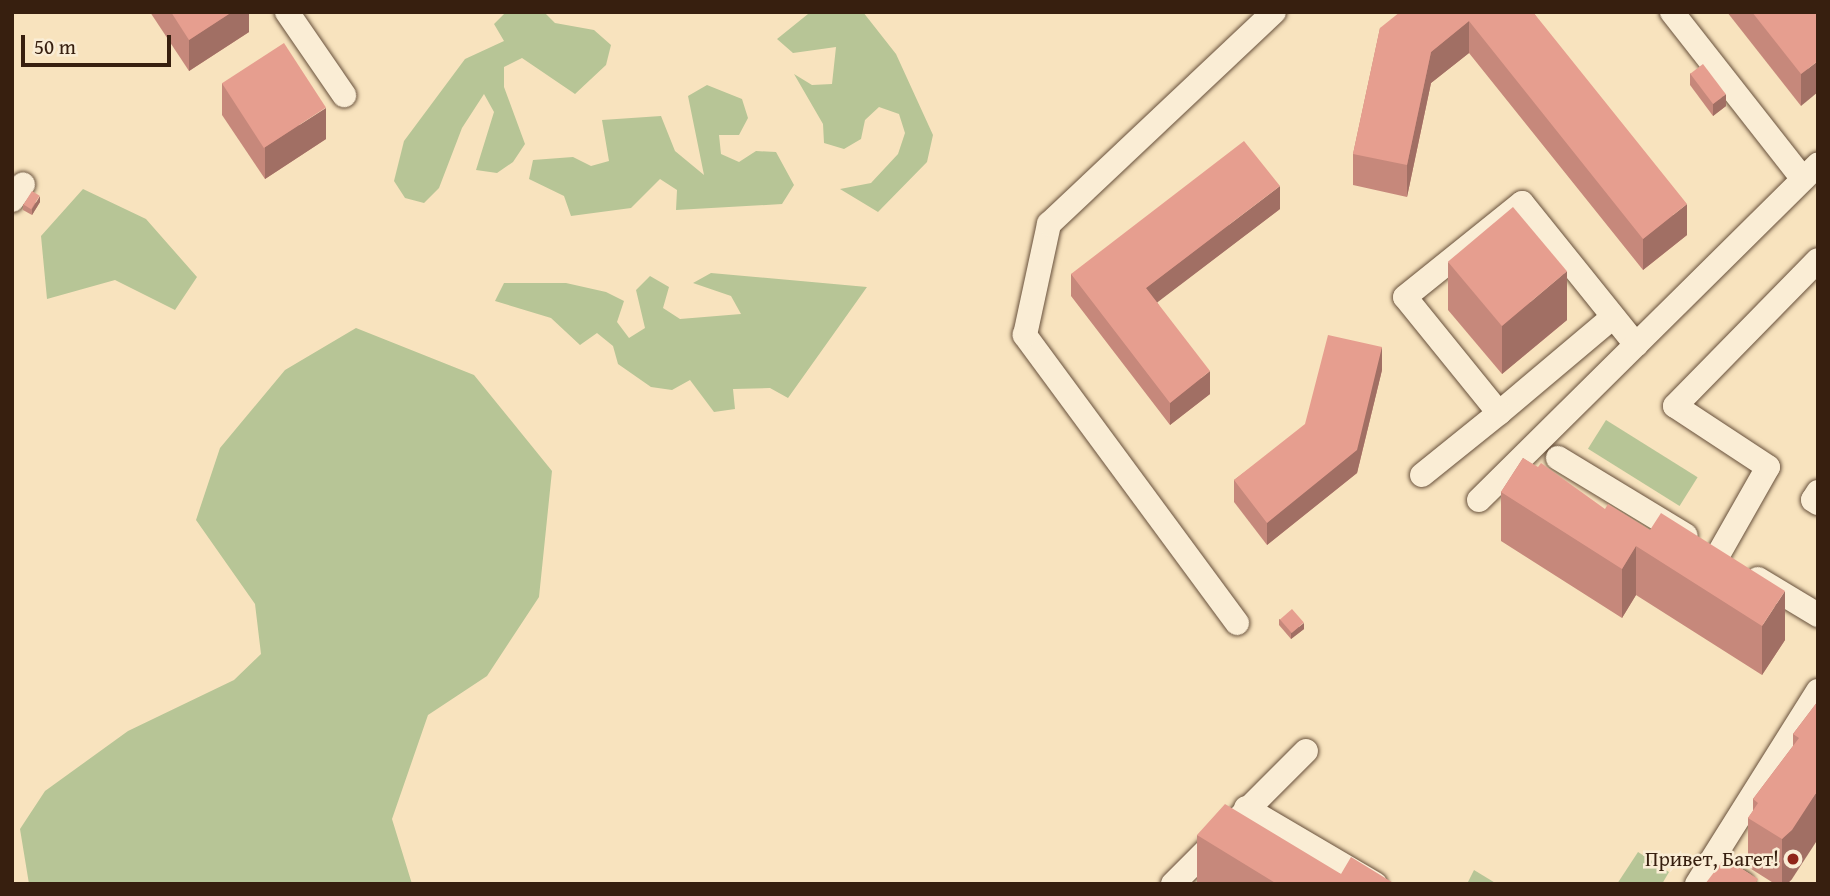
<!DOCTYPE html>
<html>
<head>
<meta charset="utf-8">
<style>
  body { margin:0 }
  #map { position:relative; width:1830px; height:896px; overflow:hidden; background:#f8e3be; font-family:"Gentium Book Plus",serif }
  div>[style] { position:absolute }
  .green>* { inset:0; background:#b7c596; transform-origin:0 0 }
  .roads { filter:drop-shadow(0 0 2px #67503b) drop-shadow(0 0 2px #67503b) }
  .minor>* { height:24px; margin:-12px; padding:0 12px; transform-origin:12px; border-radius:12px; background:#faedd5 }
  .wall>* { inset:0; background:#c6887b }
  .shaded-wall>* { inset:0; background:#a16f64 }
  .building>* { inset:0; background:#e69e8f; transform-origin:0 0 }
  .dots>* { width:19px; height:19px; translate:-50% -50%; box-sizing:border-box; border:4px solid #faedd5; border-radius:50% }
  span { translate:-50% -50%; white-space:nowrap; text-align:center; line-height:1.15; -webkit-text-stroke:5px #faedd5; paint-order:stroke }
  .poi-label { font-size:21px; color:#371f0f }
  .right { translate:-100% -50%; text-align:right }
  .frame { position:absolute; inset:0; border:14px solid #371f0f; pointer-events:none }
  .scale { position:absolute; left:21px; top:35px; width:150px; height:32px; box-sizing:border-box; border:4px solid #371f0f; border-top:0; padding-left:9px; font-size:21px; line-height:24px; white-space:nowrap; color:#371f0f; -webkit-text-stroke:5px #faedd5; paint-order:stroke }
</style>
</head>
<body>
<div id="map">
  <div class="green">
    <i style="clip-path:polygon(506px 12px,544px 12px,555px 23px,594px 30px,611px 45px,606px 65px,575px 94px,522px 58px,504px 67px,504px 87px,525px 144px,513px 162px,497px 173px,476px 170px,494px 112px,484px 94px,462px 128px,439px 188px,424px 203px,405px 198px,394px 181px,404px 141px,465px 59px,504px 41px,494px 24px)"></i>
    <i style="clip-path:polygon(863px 12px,896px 54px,933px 135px,927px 162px,878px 212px,840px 189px,871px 183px,898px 154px,905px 133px,899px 114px,879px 107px,865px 120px,861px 139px,844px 149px,824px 143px,823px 124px,794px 74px,812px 85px,832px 84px,836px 47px,793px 53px,777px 39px,808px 14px)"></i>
    <i style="clip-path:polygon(707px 85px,742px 99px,748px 118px,739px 135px,719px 135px,721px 154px,739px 162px,756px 151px,776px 152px,794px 185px,782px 204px,676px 210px,677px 190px,660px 179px,631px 208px,571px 216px,564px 196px,529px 179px,533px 160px,573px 157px,591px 166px,609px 161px,602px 120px,661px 116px,675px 151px,704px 175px,688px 96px)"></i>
    <i style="clip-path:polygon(83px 189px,146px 219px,197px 277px,175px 310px,115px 280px,47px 299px,41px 236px)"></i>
    <i style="clip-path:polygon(711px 273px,867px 287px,788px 398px,770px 388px,733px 389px,735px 409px,714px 412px,690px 380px,672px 390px,651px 387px,618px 364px,613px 346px,597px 333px,580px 345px,551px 318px,495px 301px,504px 283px,566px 283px,606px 292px,624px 301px,617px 322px,629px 338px,645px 328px,636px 290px,650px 276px,669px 287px,663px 308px,680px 319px,741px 314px,731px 296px,693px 283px)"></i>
    <i style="clip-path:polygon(356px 328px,474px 375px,552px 471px,539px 597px,487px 676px,428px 715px,392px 819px,412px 884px,29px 884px,20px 829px,45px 791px,128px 731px,234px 680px,261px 654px,255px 604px,196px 520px,220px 448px,285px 370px)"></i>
    <i style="left:1606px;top:420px;width:108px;height:34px;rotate:32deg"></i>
    <i style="clip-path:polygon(1638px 852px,1669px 872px,1662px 884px,1617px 884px)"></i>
    <i style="clip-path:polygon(1474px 870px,1497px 884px,1467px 884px)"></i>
  </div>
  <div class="roads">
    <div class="minor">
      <i style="left:287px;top:12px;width:101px;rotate:55.5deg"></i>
      <i style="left:1672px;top:12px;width:212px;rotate:51.9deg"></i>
      <i style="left:12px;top:200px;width:19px;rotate:-55deg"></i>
      <i style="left:1499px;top:413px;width:149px;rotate:-40.1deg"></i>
      <i style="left:1558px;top:458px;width:149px;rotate:31.2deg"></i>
      <i style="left:1422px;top:475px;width:99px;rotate:-38.8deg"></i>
      <i style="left:1499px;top:413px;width:149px;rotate:-129deg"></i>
      <i style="left:1405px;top:297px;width:150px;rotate:-38.8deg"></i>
      <i style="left:1522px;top:203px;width:182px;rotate:51.2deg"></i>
      <i style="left:1818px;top:492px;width:9px;rotate:122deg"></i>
      <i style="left:1813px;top:500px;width:6px;rotate:31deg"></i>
      <i style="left:1479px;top:500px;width:477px;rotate:-44.7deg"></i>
      <i style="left:1718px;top:555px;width:101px;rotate:-60.4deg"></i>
      <i style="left:1768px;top:467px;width:111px;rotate:-146.7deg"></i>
      <i style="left:1675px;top:406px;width:204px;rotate:-45.6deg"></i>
      <i style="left:1758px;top:579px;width:70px;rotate:31deg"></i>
      <i style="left:1237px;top:623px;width:358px;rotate:-126.4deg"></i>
      <i style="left:1025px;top:335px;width:114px;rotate:-77.8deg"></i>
      <i style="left:1049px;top:224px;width:309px;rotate:-43.3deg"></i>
      <i style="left:1246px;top:808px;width:150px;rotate:30.5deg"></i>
      <i style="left:1173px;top:884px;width:188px;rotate:-45deg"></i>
      <i style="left:1697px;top:884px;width:25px;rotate:-58deg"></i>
      <i style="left:1743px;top:884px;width:39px;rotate:-148deg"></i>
      <i style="left:1710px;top:863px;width:203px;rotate:-57.9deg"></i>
    </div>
  </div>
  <div class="wall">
    <i style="clip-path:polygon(150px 12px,249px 12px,249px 32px,189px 71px)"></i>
    <i style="clip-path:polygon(1533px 12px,1687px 235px,1643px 270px,1469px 53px,1431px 83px,1407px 197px,1353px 185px,1353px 154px,1380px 28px)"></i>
    <i style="clip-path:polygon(1727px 12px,1818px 12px,1801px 106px)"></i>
    <i style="clip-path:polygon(1690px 73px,1726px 106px,1713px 116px,1690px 85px)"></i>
    <i style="clip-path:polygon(222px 83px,326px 139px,265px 179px,222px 115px)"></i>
    <i style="clip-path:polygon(40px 202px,32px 215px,23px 210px,23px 204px)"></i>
    <i style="clip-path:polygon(1280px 209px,1157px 302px,1210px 394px,1170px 425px,1071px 296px,1071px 274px)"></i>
    <i style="clip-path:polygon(1448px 262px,1567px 320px,1502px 374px,1448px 310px)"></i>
    <i style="clip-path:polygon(1382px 370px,1357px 473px,1267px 545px,1234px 502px,1234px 480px)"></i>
    <i style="clip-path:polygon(1523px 458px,1785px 640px,1762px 675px,1636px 595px,1622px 618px,1501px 541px,1501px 492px)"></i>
    <i style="clip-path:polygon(1279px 619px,1304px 629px,1291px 639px,1279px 625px)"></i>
    <i style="clip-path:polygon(1818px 701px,1792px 879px,1787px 884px,1775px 884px,1748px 867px,1748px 818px,1753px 811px,1753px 799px,1793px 746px,1793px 734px)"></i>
    <i style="clip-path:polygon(1197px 835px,1341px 874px,1395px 884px,1197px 884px)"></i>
  </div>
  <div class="shaded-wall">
    <i style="clip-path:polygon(232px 12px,249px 12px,249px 32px,189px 71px,189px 40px)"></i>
    <i style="clip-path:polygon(1469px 21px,1469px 53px,1431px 83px,1407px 197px,1407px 165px,1431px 52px)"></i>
    <i style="clip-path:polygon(1818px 61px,1818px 92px,1801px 106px,1801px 74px)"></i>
    <i style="clip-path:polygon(1726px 94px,1726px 106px,1713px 116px,1713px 104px)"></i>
    <i style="clip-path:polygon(326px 108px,326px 139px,265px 179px,265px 147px)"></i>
    <i style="clip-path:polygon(1280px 186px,1280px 209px,1146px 311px,1146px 288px)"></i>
    <i style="clip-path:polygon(40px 196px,40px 202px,32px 215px,32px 209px)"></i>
    <i style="clip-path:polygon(1687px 204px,1687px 235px,1643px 270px,1643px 239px)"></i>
    <i style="clip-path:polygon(1567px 271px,1567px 320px,1502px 374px,1502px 326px)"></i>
    <i style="clip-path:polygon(1382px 347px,1382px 370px,1357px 473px,1267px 545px,1267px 523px)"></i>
    <i style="clip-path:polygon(1210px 371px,1210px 394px,1170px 425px,1170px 403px)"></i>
    <i style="clip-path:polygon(1636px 546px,1636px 595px,1622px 618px,1622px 569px)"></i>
    <i style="clip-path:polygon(1785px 591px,1785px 640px,1762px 675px,1762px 626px)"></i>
    <i style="clip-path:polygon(1304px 623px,1304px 629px,1291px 639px,1291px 633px)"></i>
    <i style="clip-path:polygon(1818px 790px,1818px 839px,1792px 879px,1787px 884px,1782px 884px,1782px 839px)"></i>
  </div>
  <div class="building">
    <i style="clip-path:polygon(171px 12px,232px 12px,189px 40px)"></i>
    <i style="clip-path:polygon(1400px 12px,1533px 12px,1687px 204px,1643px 239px,1469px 21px,1431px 52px,1407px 165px,1353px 154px,1380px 28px)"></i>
    <i style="clip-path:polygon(1752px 12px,1818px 12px,1818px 61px,1801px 74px)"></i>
    <i style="left:284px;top:43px;width:77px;height:74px;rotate:57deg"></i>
    <i style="left:1703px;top:64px;width:38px;height:16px;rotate:53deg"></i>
    <i style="clip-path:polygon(1244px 141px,1280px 186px,1146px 288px,1210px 371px,1170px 403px,1071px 274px)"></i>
    <i style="left:32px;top:191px;width:9px;height:16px;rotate:32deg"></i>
    <i style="left:1513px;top:207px;width:84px;height:85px;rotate:50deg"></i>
    <i style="clip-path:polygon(1328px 335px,1382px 347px,1357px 450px,1267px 523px,1234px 480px,1305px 424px)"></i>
    <i style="clip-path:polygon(1523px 458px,1538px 467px,1541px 463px,1605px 509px,1608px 504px,1650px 530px,1661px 513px,1785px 591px,1762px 626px,1636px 546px,1622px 569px,1501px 492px)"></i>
    <i style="left:1292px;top:609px;width:18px;height:16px;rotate:49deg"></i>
    <i style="clip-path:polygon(1818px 701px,1818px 790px,1792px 830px,1782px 839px,1748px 818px,1758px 803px,1753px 799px,1799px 738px,1793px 734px)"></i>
    <i style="clip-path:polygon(1225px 804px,1341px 874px,1351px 857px,1395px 884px,1277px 884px,1197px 835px)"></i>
    <i style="clip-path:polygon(1725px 858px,1758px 879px,1755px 884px,1705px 884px)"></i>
  </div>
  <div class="dots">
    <i style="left:1793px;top:859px;background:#8f2418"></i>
  </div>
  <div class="poi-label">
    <span class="right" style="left:1779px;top:859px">Привет, Багет!</span>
  </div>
  <div class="frame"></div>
  <div class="scale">50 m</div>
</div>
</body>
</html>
